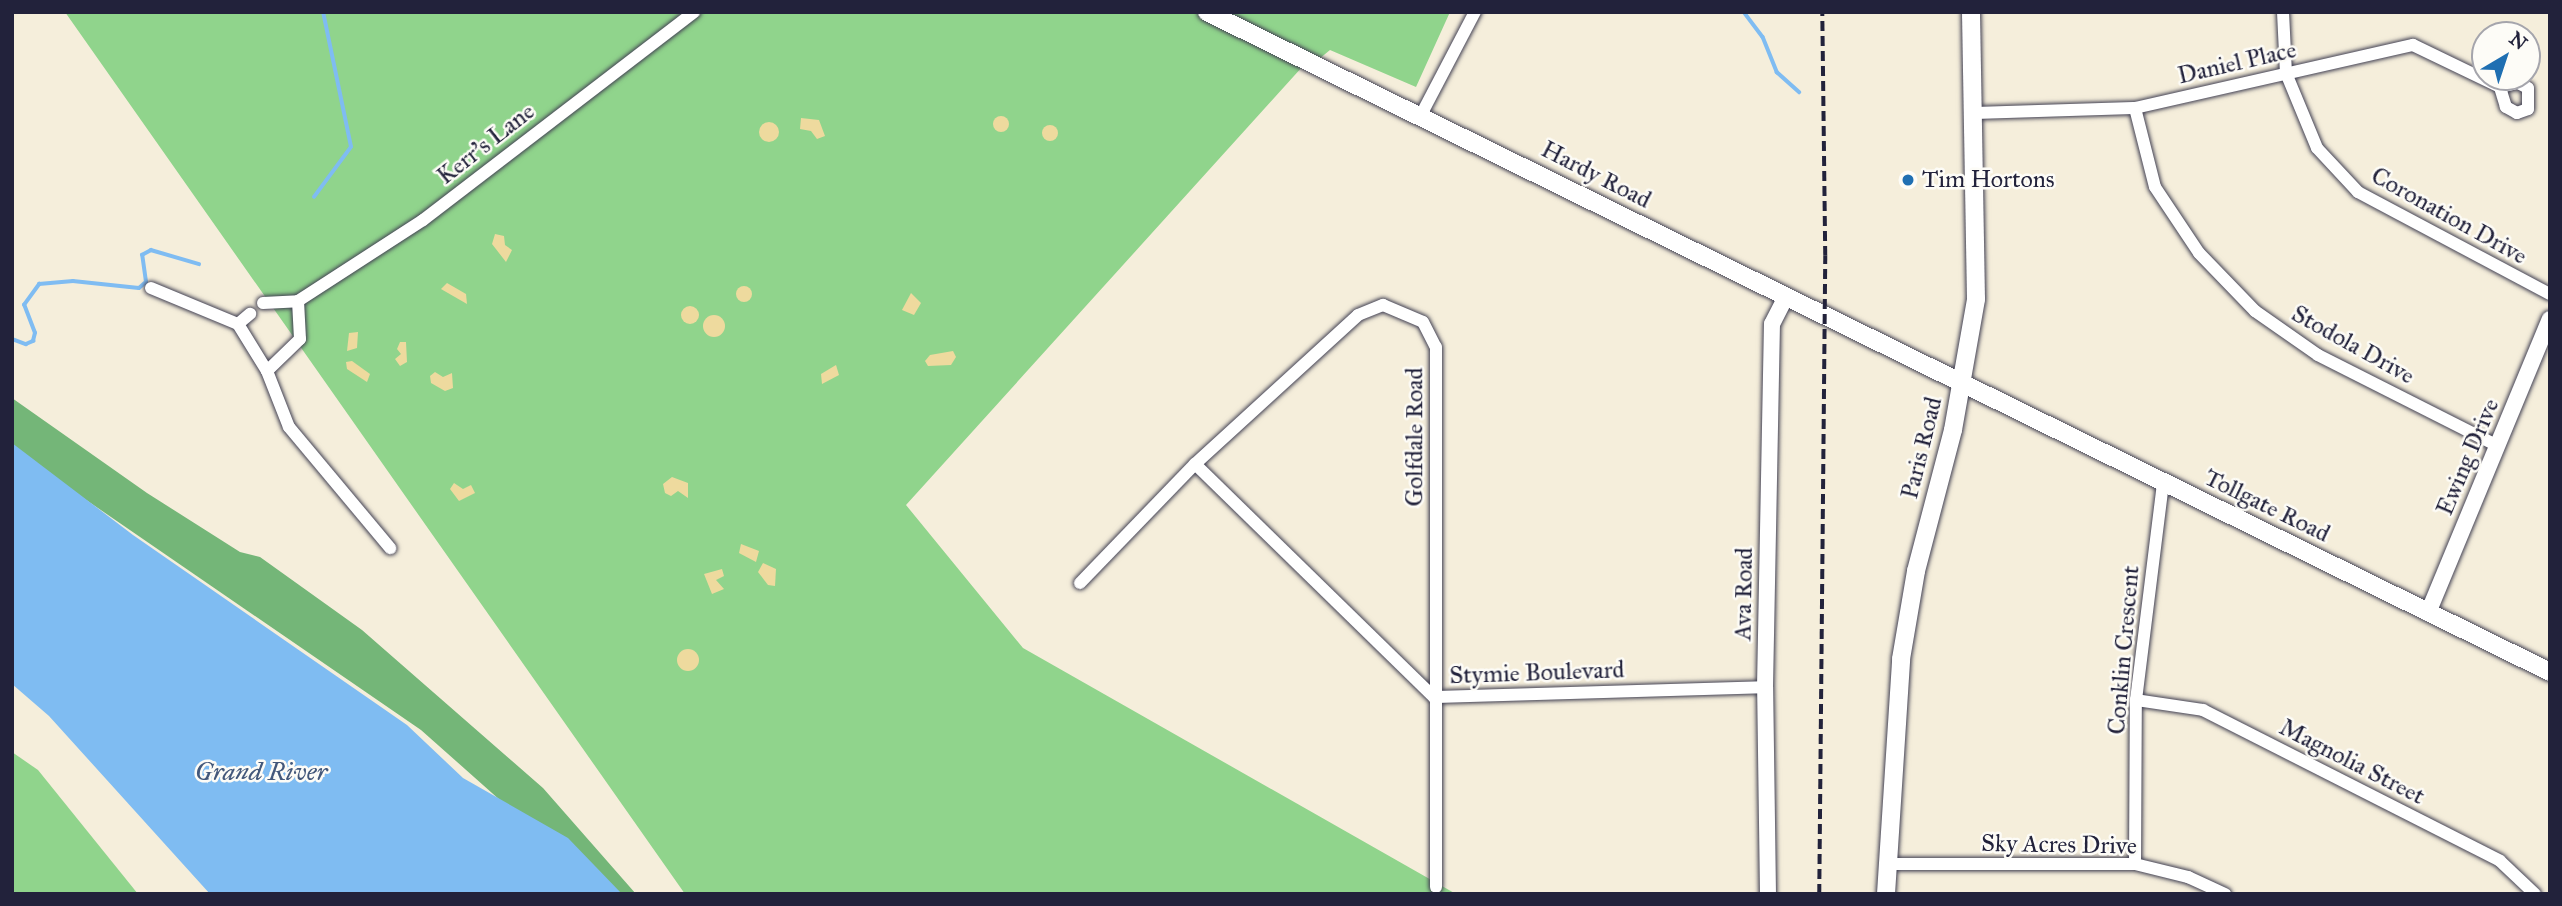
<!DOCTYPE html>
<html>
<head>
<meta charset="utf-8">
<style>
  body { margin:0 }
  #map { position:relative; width:2562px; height:906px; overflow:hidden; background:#f5eedb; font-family:"IM FELL Great Primer",serif }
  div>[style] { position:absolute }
  .green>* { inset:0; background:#90d48c }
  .forest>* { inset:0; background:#74b678 }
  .sand>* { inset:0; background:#eeda9e }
  .round { border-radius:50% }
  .water>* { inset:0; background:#7fbcf2 }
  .stream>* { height:3.5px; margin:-1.75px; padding:0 1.75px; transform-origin:1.75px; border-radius:1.75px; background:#7fbcf2 }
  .roads { filter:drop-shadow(0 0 2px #424153) drop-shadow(0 0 2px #424153) }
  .minor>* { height:12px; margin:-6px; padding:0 6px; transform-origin:6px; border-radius:6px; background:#fff }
  .tertiary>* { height:16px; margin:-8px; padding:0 8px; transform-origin:8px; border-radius:8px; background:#fff }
  .secondary>* { height:18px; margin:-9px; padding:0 9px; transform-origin:9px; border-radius:9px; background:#fff }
  .rail>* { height:3.5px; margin-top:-1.75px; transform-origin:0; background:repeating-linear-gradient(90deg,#22223b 0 10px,transparent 0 15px) }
  .dots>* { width:19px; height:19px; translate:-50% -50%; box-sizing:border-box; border:4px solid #fdfcf7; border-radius:50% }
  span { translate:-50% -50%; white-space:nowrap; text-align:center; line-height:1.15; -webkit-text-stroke:5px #fdfcf7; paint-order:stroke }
  .street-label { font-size:24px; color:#22223b }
  .poi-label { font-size:24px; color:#22223b }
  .left { translate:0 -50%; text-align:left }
  .water-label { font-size:26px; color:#43587b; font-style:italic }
  .frame { position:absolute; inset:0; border:14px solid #22223b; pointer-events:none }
  .north { position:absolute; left:2471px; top:21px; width:70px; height:70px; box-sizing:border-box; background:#fdfcf7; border:2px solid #a5a5ac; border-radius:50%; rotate:39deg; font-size:19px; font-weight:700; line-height:28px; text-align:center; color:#22223b }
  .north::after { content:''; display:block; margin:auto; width:24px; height:32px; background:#1f6fb2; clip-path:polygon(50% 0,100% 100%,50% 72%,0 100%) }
</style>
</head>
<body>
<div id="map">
  <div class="green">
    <i style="clip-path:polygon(65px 12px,1450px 12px,1416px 87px,1330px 50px,1308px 68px,1303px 66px,906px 505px,1023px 648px,1456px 894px,685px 894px)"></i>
    <i style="clip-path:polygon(12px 752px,38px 770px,138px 894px,12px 894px)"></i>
  </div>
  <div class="forest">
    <i style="clip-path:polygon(12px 398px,147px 493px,240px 552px,260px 557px,362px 630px,543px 788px,636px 894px,606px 894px,421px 730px,12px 449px)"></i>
  </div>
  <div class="sand">
    <i class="round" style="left:993px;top:116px;width:16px;height:16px"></i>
    <i style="clip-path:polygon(801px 118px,819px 120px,825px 136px,817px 139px,811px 131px,800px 129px)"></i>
    <i class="round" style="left:759px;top:122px;width:20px;height:20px"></i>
    <i class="round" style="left:1042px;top:125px;width:16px;height:16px"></i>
    <i style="clip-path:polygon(495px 234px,504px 236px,505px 245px,512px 250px,506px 262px,492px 244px)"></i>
    <i style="clip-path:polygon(447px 283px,466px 294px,467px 304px,441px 289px)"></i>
    <i class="round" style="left:736px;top:286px;width:16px;height:16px"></i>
    <i style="clip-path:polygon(911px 293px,921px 303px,914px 315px,902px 310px)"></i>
    <i class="round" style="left:681px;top:306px;width:18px;height:18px"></i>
    <i class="round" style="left:703px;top:315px;width:22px;height:22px"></i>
    <i style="clip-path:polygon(358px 332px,357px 348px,347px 351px,349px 333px)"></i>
    <i style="clip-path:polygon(406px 342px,407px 362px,400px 366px,395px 359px,401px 354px,397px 349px,400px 342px)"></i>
    <i style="clip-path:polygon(953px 351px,956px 357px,951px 365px,928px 366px,925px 361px,930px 355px)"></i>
    <i style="clip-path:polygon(352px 361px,370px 374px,367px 382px,347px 369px,346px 362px)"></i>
    <i style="clip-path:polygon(836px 365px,839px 375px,822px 384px,821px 374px)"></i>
    <i style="clip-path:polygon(435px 372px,443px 377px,452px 373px,453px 388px,445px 391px,431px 383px,430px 376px)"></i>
    <i style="clip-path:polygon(672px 477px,688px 483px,688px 498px,678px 491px,671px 496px,665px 493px,663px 484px)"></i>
    <i style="clip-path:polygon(454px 483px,463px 489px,471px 485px,475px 493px,459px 501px,450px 489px)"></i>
    <i style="clip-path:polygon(741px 544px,759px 551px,756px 562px,739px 553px)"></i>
    <i style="clip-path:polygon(763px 563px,776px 569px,775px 586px,768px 585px,758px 572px)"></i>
    <i style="clip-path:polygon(722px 569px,724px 576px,716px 580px,724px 589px,712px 594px,704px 574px)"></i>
    <i class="round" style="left:677px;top:649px;width:22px;height:22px"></i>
  </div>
  <div class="water">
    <i style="clip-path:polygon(12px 443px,133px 535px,407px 725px,463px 778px,568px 838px,622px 894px,210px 894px,49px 716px,12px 684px)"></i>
  </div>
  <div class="stream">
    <i style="left:1744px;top:12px;width:31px;rotate:53deg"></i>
    <i style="left:1763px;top:37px;width:38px;rotate:68deg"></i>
    <i style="left:1777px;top:72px;width:30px;rotate:42deg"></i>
    <i style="left:314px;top:197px;width:62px;rotate:-53.5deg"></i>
    <i style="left:351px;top:147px;width:138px;rotate:-101.7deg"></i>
    <i style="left:12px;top:339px;width:15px;rotate:20deg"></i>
    <i style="left:26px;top:344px;width:8px;rotate:-23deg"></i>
    <i style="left:33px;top:341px;width:8px;rotate:-76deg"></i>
    <i style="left:35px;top:333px;width:30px;rotate:-111deg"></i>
    <i style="left:24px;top:305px;width:26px;rotate:-54deg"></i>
    <i style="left:39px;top:284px;width:34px;rotate:-5deg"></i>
    <i style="left:73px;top:281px;width:66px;rotate:6.1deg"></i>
    <i style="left:139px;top:288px;width:9px;rotate:-41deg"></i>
    <i style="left:146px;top:282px;width:27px;rotate:-98deg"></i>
    <i style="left:142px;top:255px;width:10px;rotate:-29deg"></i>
    <i style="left:151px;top:250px;width:50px;rotate:16.3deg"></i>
  </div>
  <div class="roads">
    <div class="minor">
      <i style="left:2283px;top:12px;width:61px;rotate:87.2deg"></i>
      <i style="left:2286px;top:73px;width:81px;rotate:67.5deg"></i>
      <i style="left:2317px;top:148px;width:60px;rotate:47deg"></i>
      <i style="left:2358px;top:192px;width:217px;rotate:28deg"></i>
      <i style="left:2135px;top:108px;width:81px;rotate:75.8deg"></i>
      <i style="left:2155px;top:187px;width:79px;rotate:56.3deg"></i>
      <i style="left:2199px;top:253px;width:81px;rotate:46deg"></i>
      <i style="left:2255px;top:311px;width:77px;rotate:34.9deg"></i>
      <i style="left:2318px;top:355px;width:202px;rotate:26.8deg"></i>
      <i style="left:1973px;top:113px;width:162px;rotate:-1.8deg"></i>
      <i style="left:2135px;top:108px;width:285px;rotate:-12.8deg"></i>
      <i style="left:2413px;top:45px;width:97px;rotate:25.8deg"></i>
      <i style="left:2500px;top:87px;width:18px;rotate:-13deg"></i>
      <i style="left:2518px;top:83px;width:11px;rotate:27deg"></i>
      <i style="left:2528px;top:88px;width:21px;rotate:90deg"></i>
      <i style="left:2528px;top:109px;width:12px;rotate:160deg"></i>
      <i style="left:2517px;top:113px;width:13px;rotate:-151deg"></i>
      <i style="left:2506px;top:107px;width:21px;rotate:-107deg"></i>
      <i style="left:1420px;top:117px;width:119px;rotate:-62.4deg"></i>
      <i style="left:151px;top:288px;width:94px;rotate:22.5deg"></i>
      <i style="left:238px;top:324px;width:16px;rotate:-40deg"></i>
      <i style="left:263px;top:303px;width:35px;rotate:-3deg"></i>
      <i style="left:298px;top:301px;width:149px;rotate:-32.9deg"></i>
      <i style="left:423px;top:220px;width:342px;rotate:-37.5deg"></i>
      <i style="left:238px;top:324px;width:55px;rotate:58.3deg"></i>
      <i style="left:267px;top:371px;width:60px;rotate:68.6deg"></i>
      <i style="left:289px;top:427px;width:158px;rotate:50.1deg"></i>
      <i style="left:267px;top:371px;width:46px;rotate:-44.1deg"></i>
      <i style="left:300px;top:339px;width:38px;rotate:-93deg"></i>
      <i style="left:1195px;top:464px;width:334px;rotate:44.3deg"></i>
      <i style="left:1434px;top:697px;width:331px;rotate:-1.7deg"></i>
      <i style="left:1080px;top:583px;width:165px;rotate:-46deg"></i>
      <i style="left:1195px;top:464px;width:221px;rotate:-42.4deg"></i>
      <i style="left:1358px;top:315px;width:27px;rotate:-22deg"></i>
      <i style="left:1383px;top:305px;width:43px;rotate:23deg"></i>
      <i style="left:1423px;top:322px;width:28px;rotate:63deg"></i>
      <i style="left:1436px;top:347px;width:540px;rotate:90deg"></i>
      <i style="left:2136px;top:700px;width:68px;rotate:8.5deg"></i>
      <i style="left:2203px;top:710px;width:333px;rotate:26.9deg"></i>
      <i style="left:2500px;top:861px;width:48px;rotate:43.3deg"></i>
      <i style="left:1887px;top:864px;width:248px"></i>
      <i style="left:2135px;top:864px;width:55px;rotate:13.8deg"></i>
      <i style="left:2188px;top:877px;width:41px;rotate:24.7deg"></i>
      <i style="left:2135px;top:864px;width:164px;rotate:-89.7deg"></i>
      <i style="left:2136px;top:700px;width:220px;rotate:-82.9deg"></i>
    </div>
    <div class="tertiary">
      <i style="left:2428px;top:613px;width:318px;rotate:-67.5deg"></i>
      <i style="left:1768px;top:894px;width:207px;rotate:-90.8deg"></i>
      <i style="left:1765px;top:687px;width:363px;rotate:-88.9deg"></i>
      <i style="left:1772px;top:324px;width:28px;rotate:-63deg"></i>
    </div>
    <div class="secondary">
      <i style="left:1207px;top:12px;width:1496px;rotate:26.17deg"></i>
      <i style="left:1886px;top:894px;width:235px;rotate:-86.3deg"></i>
      <i style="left:1901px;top:659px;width:89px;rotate:-80.3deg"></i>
      <i style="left:1916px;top:571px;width:146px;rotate:-75.3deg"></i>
      <i style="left:1953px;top:430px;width:133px;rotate:-80deg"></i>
      <i style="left:1976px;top:299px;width:287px;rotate:-91deg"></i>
    </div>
  </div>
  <div class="rail">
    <i style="left:1819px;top:894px;width:638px;rotate:-89.46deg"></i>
    <i style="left:1825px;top:256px;width:244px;rotate:-90.7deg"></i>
  </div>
  <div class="dots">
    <i style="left:1908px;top:180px;background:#1f6fb2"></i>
  </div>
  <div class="street-label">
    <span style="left:2237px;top:63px;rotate:-13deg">Daniel Place</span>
    <span style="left:486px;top:144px;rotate:-38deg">Kerr's Lane</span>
    <span style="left:1596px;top:175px;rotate:27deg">Hardy Road</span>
    <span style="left:2449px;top:216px;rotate:29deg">Coronation Drive</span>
    <span style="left:2353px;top:345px;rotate:29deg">Stodola Drive</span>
    <span style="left:1415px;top:437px;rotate:-90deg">Golfdale Road</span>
    <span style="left:1922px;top:448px;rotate:-76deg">Paris Road</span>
    <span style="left:2468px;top:457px;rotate:-67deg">Ewing Drive</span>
    <span style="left:2267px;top:506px;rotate:26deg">Tollgate Road</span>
    <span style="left:1744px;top:594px;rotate:-89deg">Ava Road</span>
    <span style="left:2124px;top:650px;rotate:-85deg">Conklin Crescent</span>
    <span style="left:1537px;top:673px;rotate:-2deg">Stymie Boulevard</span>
    <span style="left:2352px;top:762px;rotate:27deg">Magnolia Street</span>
    <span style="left:2059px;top:845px;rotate:1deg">Sky Acres Drive</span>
  </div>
  <div class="poi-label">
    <span class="left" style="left:1922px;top:180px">Tim Hortons</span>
  </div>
  <div class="water-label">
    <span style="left:261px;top:772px">Grand River</span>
  </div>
  <div class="frame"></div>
  <div class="north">N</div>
</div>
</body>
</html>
